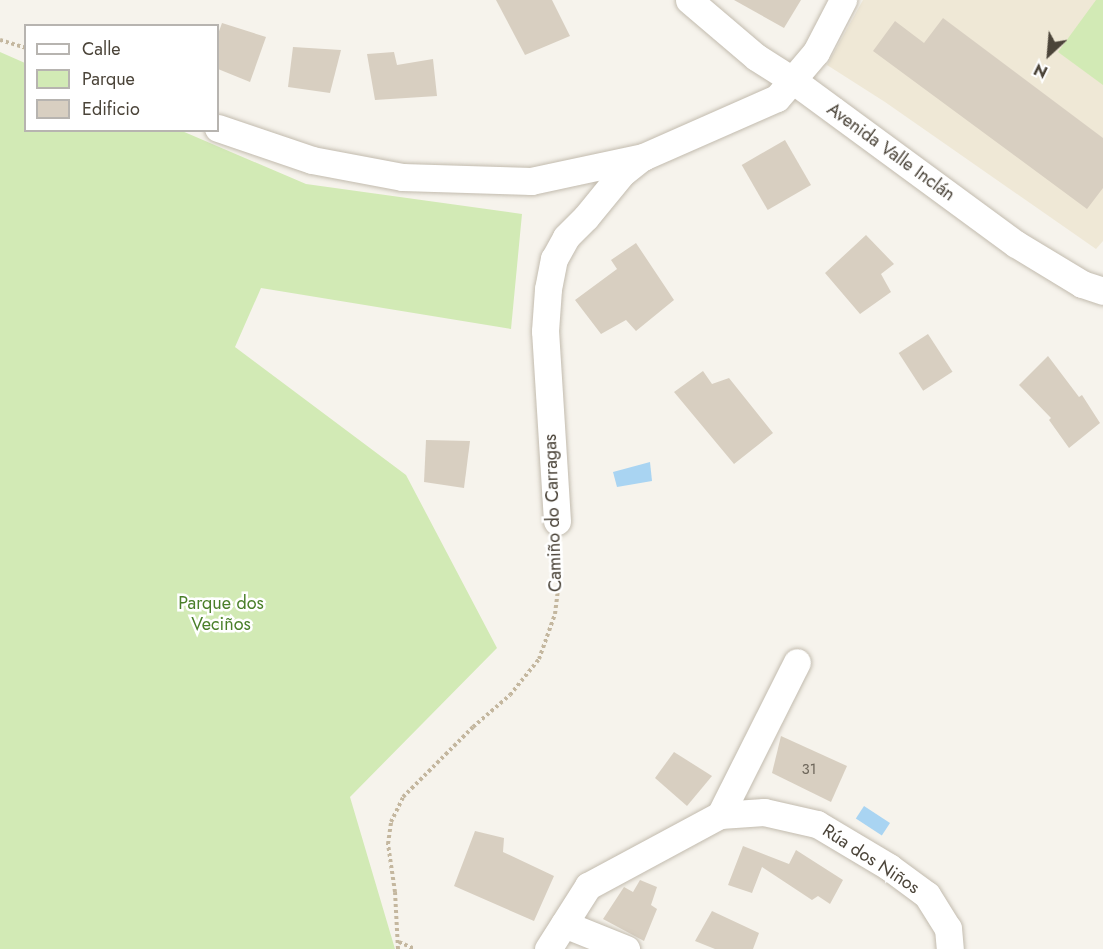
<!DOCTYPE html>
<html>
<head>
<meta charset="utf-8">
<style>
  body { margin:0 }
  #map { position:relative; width:1103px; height:949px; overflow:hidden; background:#f6f3ec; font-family:Jost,sans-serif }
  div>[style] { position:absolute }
  .education>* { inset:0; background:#efe8d6 }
  .green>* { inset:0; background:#d2eab5 }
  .water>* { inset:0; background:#a9d4f2; transform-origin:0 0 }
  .building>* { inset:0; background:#d8cfc1; transform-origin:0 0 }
  .path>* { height:4px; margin-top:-2px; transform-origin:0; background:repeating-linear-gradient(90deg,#c4b79f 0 3px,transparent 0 6px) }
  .roads { filter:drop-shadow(0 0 2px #c2bbae) drop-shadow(0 0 2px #c2bbae) }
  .minor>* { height:27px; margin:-13.5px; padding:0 13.5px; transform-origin:13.5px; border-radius:13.5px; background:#fff }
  span { translate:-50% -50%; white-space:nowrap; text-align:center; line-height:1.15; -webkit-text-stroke:5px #fff; paint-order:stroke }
  .number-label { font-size:15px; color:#6e675b }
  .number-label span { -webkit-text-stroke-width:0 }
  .street-label { font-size:18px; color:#4b4439 }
  .park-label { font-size:18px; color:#4a7f2a }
  .legend { position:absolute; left:24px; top:24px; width:195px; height:108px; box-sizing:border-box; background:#fff; border:2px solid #b7b4b0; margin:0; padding:8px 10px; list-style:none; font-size:18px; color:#4b4439 }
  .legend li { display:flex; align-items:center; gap:12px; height:30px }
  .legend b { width:30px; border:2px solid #b7b4b0 }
  .north { position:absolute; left:1019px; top:24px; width:60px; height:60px; -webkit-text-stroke:4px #fff; paint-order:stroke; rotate:206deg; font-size:16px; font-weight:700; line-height:24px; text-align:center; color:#4b4439 }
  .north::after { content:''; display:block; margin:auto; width:21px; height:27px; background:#4b4439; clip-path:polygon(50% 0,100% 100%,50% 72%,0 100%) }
</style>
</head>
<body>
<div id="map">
  <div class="education">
    <i style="clip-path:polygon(863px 0,1103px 0,1103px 241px,1096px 249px,885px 102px,827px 65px)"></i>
  </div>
  <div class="green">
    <i style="clip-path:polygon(1096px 0,1103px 0,1103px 85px,1058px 52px)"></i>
    <i style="clip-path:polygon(0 52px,25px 63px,26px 130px,182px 131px,306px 184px,522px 214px,511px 329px,261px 288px,235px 347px,406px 475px,497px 648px,350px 797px,395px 949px,0 949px)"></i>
  </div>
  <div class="water">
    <i style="clip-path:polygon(650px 462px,652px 481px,617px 487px,613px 472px)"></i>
    <i style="left:864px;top:806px;width:31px;height:15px;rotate:33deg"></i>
  </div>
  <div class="building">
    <i style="clip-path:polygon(496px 0,552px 0,570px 36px,525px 55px)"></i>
    <i style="clip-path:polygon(734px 0,801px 0,784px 28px)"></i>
    <i style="clip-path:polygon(943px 18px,1103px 138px,1103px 188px,1087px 209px,873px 51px,895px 21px,924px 43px)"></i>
    <i style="clip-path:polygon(222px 23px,266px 37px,250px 82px,218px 69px,218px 34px)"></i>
    <i style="clip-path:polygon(293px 47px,341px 50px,330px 93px,288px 87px)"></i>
    <i style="clip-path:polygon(394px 52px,397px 65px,433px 59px,437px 96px,375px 100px,367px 54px)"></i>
    <i style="left:785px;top:140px;width:52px;height:50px;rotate:60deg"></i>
    <i style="clip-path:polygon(866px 235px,894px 264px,881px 274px,891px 292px,860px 314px,825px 273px)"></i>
    <i style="clip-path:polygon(636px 243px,674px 300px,636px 331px,626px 320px,601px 334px,575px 300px,617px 269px,611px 260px)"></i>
    <i style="left:928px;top:334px;width:45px;height:35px;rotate:57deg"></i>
    <i style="clip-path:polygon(1048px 356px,1079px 397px,1082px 395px,1100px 423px,1069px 448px,1049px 420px,1051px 418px,1019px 385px)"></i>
    <i style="clip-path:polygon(703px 371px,712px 384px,729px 378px,773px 433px,734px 464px,674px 392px)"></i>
    <i style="clip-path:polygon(426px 440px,470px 441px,464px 488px,424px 482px)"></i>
    <i style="clip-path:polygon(781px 736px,847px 766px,831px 802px,772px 773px)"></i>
    <i style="clip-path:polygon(674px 752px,712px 776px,687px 806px,655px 778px)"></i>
    <i style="clip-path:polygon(475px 831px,504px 838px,503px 852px,554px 876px,534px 921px,454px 886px)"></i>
    <i style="clip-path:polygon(743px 846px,789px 864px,796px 850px,843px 880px,830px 904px,818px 896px,812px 900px,762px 867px,752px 893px,728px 885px)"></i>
    <i style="clip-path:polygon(640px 880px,657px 887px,651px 905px,657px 909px,644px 941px,603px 919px,624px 887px,633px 892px)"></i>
    <i style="clip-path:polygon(712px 911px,759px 933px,753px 949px,715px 949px,695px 941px)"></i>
  </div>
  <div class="path">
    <i style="left:0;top:40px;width:27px;rotate:17deg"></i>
    <i style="left:399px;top:942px;width:17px;rotate:24deg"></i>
    <i style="left:398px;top:949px;width:57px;rotate:-93deg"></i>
    <i style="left:395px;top:892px;width:49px;rotate:-98.3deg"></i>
    <i style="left:388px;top:844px;width:22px;rotate:-82deg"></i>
    <i style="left:391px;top:822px;width:28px;rotate:-64deg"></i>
    <i style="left:403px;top:797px;width:99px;rotate:-45deg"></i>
    <i style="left:473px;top:727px;width:49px;rotate:-40.9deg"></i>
    <i style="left:510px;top:695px;width:46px;rotate:-51.1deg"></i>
    <i style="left:539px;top:659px;width:48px;rotate:-70.4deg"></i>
    <i style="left:555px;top:614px;width:39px;rotate:-83deg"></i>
    <i style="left:560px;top:575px;width:30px;rotate:-94deg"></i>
  </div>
  <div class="roads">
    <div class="minor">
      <i style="left:689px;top:0;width:88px;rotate:40.4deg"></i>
      <i style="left:756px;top:57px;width:45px;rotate:32.3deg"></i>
      <i style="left:794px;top:81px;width:275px;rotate:36.3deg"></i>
      <i style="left:1016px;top:244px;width:77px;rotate:31.2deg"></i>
      <i style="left:1082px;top:284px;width:22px;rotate:18deg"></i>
      <i style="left:218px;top:128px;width:99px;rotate:18.8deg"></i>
      <i style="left:312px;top:160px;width:92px;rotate:10.7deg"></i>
      <i style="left:402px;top:177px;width:129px;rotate:1.8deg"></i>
      <i style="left:531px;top:181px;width:115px;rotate:-12.1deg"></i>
      <i style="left:643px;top:157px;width:146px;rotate:-23.8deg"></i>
      <i style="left:777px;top:98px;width:60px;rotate:-49.7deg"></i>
      <i style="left:816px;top:52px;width:59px;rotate:-62.6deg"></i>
      <i style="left:557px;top:521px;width:190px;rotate:-93.6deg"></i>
      <i style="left:545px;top:331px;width:42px;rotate:-85.9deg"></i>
      <i style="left:548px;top:289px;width:31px;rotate:-79deg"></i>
      <i style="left:554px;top:259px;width:25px;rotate:-61deg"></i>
      <i style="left:566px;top:237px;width:28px;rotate:-45deg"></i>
      <i style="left:586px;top:217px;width:57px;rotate:-50.7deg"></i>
      <i style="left:622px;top:173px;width:24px;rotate:-38deg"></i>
      <i style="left:720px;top:815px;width:171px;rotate:-63.3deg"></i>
      <i style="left:564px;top:924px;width:67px;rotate:22deg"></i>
      <i style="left:548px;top:949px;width:75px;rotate:-57.6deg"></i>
      <i style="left:588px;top:886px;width:150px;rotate:-28.3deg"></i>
      <i style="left:720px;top:815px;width:44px;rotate:-3.9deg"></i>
      <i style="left:764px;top:812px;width:54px;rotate:12.8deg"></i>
      <i style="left:817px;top:824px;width:84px;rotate:30.8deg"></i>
      <i style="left:889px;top:867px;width:47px;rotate:36.4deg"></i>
      <i style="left:927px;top:895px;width:39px;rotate:58deg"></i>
      <i style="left:948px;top:928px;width:21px;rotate:85deg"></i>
    </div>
  </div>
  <div class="number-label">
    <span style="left:809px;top:770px">31</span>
  </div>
  <div class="street-label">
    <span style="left:891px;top:152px;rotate:36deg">Avenida Valle Inclán</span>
    <span style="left:553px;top:513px;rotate:-92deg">Camiño do Carragas</span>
    <span style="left:871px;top:859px;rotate:33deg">Rúa dos Niños</span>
  </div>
  <div class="park-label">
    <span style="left:221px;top:614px">Parque dos<br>Veciños</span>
  </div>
  <ul class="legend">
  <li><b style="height:8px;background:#fff"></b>Calle</li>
  <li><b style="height:16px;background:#d2eab5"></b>Parque</li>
  <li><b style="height:16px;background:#d8cfc1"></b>Edificio</li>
  </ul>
  <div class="north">N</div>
</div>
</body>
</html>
